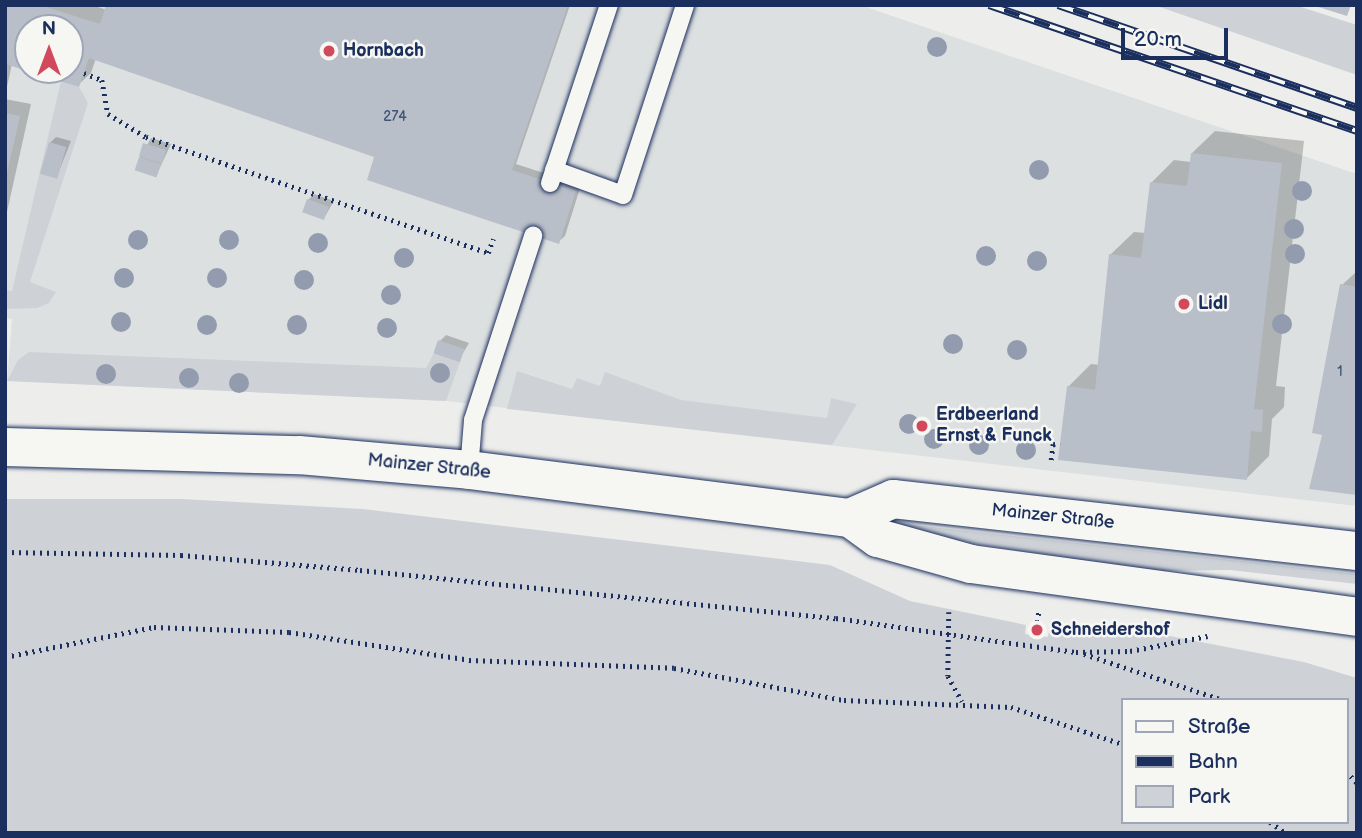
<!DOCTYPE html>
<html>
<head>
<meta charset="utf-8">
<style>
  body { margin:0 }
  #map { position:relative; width:1362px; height:838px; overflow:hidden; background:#edeeec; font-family:"Balsamiq Sans",sans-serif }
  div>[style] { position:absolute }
  .built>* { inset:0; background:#dde0e1 }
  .green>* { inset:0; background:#ced2d7 }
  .shadow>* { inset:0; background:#0003 }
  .building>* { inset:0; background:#b9bfc8; transform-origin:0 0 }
  .path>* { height:4.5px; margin-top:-2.25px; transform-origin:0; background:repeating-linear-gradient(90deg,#1b2f5e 0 2px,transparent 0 7px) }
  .roads { filter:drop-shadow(0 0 2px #1b2f5e) drop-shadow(0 0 2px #1b2f5e) }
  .lane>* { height:18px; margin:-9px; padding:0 9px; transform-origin:9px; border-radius:9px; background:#f6f6f2 }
  .secondary>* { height:38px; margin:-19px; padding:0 19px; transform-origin:19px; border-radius:19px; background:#f6f6f2 }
  .rail>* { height:8px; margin-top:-4px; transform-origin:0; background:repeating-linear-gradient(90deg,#f6f6f2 0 16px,#1b2f5e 0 32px); box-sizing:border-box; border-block:2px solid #1b2f5e }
  .trees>* { width:20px; height:20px; margin:-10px; border-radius:50%; background:#929cae }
  .dots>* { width:19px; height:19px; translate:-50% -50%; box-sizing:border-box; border:4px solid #f6f6f2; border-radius:50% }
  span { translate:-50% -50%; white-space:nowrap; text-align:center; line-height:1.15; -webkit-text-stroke:5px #f6f6f2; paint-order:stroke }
  .number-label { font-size:14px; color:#425378 }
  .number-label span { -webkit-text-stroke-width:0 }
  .poi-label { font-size:18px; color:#1b2f5e; font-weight:700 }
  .left { translate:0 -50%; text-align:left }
  .street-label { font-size:18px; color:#1b2f5e }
  .frame { position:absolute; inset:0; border:7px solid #1b2f5e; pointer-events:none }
  .legend { position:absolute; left:1121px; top:698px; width:228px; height:126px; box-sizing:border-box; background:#f6f6f2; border:2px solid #9ea6b7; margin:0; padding:9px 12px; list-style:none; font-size:21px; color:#1b2f5e }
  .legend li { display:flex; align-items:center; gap:14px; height:35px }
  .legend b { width:35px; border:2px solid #9ea6b7 }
  .north { position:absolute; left:14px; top:14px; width:70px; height:70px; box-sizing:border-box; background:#f6f6f2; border:2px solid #9ea6b7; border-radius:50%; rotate:0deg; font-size:19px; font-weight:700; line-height:28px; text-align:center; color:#1b2f5e }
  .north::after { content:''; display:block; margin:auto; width:24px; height:32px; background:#d1495b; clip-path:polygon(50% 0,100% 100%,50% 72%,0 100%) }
  .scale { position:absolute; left:1121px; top:28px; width:107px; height:32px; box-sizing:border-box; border:4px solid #1b2f5e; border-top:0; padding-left:9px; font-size:21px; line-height:24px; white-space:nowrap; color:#1b2f5e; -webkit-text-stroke:5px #f6f6f2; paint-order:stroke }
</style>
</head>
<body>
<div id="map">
  <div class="built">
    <i style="clip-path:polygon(evenodd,5px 5px,860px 5px,1357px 174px,1357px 506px,446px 401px,7px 381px,12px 319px,5px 318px,5px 5px,28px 28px,70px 28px,70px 70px,28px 70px,28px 28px)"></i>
  </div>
  <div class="green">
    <i style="clip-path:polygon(1154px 5px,1295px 5px,1357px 25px,1357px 75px)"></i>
    <i style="clip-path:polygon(61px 81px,79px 87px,88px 103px,30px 282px,56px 292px,49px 303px,37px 308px,5px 309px,5px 290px,12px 291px)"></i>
    <i style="clip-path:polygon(29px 352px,426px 368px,434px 353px,460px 362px,446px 401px,7px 381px,18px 360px)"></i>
    <i style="clip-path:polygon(517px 371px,572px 389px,577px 378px,600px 386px,605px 372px,681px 400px,827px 418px,831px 398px,857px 404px,832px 445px,507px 409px)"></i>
    <i style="clip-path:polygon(evenodd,5px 499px,182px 499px,363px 509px,830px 565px,910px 601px,1026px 625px,1025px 634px,1048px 637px,1049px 630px,1144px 631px,1304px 662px,1357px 678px,1357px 833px,5px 833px,5px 499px,1122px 700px,1346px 700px,1346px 822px,1122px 822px,1122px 700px)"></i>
    <i style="clip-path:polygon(895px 523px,1357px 574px,1357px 584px,1230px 570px,1153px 571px,895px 532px)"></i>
  </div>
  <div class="shadow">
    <i style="clip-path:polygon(5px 5px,92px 5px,107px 10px,108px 5px,570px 5px,516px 164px,581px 185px,565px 236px,558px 242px,376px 156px,96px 58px,91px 73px,78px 85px,31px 70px,70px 70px,70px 28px,28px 28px,28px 69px,12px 64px,5px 96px)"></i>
    <i style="clip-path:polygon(5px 99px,31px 104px,5px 221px)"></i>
    <i style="clip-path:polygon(1215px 131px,1304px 141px,1276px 386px,1285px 387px,1284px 407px,1272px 419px,1269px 456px,1246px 479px,1068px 387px,1091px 364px,1100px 365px,1111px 254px,1134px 232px,1146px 233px,1152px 182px,1174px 160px,1191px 162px,1192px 153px)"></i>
    <i style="clip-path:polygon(56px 137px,71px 141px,57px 176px,50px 143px)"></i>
    <i style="clip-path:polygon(151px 138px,171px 144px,156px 176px,140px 158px)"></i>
    <i style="clip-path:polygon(314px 194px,334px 201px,324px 218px,308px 200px)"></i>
    <i style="clip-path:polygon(1357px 271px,1357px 493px,1324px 433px,1342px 285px)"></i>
    <i style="clip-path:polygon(446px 335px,469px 343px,459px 360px,440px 341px)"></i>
  </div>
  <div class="building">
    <i style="clip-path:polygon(evenodd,5px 5px,40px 5px,100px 24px,106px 5px,568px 5px,512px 170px,576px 191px,559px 244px,367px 180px,374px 157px,89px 58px,79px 87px,5px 64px,5px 5px,28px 28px,70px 28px,70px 70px,28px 70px,28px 28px)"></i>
    <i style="clip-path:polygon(1312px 5px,1351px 5px,1347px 16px)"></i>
    <i style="clip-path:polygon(5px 113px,20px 116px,6px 177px,5px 176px)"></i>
    <i style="left:49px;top:142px;width:18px;height:33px;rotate:16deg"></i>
    <i style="left:143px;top:143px;width:24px;height:14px;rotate:17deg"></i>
    <i style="clip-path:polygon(1191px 153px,1282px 163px,1254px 409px,1263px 410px,1262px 432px,1251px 431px,1247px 480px,1058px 460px,1067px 386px,1095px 390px,1109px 254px,1141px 258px,1150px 182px,1187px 186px)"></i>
    <i style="left:139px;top:157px;width:23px;height:14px;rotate:18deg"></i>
    <i style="left:307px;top:199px;width:23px;height:14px;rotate:20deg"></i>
    <i style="clip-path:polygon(1340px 284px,1357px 287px,1357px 495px,1309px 489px,1322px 435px,1312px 433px)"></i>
    <i style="left:438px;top:340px;width:28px;height:14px;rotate:19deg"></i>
  </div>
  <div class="path">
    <i style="left:84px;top:73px;width:19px;rotate:21deg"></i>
    <i style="left:102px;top:80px;width:35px;rotate:80deg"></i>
    <i style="left:108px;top:114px;width:44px;rotate:31.2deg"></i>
    <i style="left:146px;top:137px;width:361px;rotate:18.7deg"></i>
    <i style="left:488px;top:253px;width:15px;rotate:-70deg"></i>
    <i style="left:1051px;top:460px;width:16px;rotate:-83deg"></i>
    <i style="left:1053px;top:444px;width:7px;rotate:8deg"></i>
    <i style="left:5px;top:552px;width:176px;rotate:1deg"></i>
    <i style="left:181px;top:555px;width:180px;rotate:4.8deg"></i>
    <i style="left:360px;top:570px;width:478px;rotate:5.8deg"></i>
    <i style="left:836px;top:618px;width:242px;rotate:8.1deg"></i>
    <i style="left:1076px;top:652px;width:54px;rotate:-1.1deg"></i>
    <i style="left:1130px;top:651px;width:79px;rotate:-10.9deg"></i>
    <i style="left:949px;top:612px;width:64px;rotate:90.9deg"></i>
    <i style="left:948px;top:676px;width:29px;rotate:61deg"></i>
    <i style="left:1037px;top:622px;width:13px;rotate:-81deg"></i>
    <i style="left:1084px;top:654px;width:146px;rotate:18.3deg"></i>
    <i style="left:5px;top:657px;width:152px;rotate:-11.4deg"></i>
    <i style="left:154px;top:627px;width:135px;rotate:2.1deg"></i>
    <i style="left:289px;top:632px;width:182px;rotate:8.8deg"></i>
    <i style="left:469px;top:660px;width:205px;rotate:2.2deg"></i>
    <i style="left:674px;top:668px;width:173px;rotate:10.7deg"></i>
    <i style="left:844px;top:700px;width:167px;rotate:2.4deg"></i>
    <i style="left:1011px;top:707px;width:117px;rotate:18.4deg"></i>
    <i style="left:1346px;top:771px;width:16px;rotate:47deg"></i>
    <i style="left:1270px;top:822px;width:19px;rotate:35deg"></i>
  </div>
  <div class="roads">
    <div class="lane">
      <i style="left:554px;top:170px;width:73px;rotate:19.9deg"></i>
      <i style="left:623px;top:195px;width:200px;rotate:-71.9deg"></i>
      <i style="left:550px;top:183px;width:188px;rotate:-71.7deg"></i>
      <i style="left:469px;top:470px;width:50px;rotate:-85.4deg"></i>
      <i style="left:473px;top:420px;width:194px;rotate:-71.9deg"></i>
    </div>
    <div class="secondary">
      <i style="left:5px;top:447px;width:294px;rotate:1.6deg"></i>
      <i style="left:299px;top:455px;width:171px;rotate:5deg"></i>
      <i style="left:469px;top:470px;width:384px;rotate:7.2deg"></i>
      <i style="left:850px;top:518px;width:34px;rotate:36deg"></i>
      <i style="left:878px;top:538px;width:97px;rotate:15.6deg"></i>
      <i style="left:971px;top:564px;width:390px;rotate:7.8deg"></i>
      <i style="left:850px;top:518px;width:47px;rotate:-23.8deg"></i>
      <i style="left:893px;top:499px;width:467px;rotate:6.4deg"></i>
    </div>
  </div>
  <div class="rail">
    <i style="left:989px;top:5px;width:389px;rotate:18.9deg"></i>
    <i style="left:1058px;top:5px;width:316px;rotate:19deg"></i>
  </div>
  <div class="trees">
    <i style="left:937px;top:47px"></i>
    <i style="left:1039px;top:170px"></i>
    <i style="left:1302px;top:191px"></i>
    <i style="left:1294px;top:229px"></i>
    <i style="left:138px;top:240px"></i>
    <i style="left:229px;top:240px"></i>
    <i style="left:318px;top:243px"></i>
    <i style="left:1295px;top:254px"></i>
    <i style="left:986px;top:256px"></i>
    <i style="left:404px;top:258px"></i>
    <i style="left:1037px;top:261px"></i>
    <i style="left:124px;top:278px"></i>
    <i style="left:217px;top:278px"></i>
    <i style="left:304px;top:280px"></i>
    <i style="left:391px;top:295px"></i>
    <i style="left:121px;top:322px"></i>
    <i style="left:1282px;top:324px"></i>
    <i style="left:207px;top:325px"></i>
    <i style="left:297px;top:325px"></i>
    <i style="left:387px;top:328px"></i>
    <i style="left:953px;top:344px"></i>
    <i style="left:1017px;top:350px"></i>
    <i style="left:440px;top:373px"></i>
    <i style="left:106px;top:374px"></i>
    <i style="left:189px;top:378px"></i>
    <i style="left:239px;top:383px"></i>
    <i style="left:909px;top:424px"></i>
    <i style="left:934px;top:439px"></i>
    <i style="left:979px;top:445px"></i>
    <i style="left:1026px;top:450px"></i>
  </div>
  <div class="dots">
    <i style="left:329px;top:51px;background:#d1495b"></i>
    <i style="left:1184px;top:304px;background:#d1495b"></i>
    <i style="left:922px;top:426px;background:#d1495b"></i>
    <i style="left:1037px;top:630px;background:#d1495b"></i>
  </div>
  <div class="number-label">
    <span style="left:395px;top:117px">274</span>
    <span style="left:1340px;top:372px">1</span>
  </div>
  <div class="poi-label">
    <span class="left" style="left:343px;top:51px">Hornbach</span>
    <span class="left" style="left:1198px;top:304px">Lidl</span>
    <span class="left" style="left:936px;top:426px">Erdbeerland<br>Ernst &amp; Funck</span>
    <span class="left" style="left:1051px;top:630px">Schneidershof</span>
  </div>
  <div class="street-label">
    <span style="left:429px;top:467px;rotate:6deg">Mainzer Straße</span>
    <span style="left:1053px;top:517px;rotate:6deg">Mainzer Straße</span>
  </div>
  <div class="frame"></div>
  <ul class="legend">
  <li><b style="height:9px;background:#f6f6f2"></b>Straße</li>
  <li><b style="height:9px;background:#1b2f5e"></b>Bahn</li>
  <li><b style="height:19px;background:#ced2d7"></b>Park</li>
  </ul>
  <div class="north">N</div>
  <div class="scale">20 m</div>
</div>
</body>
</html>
